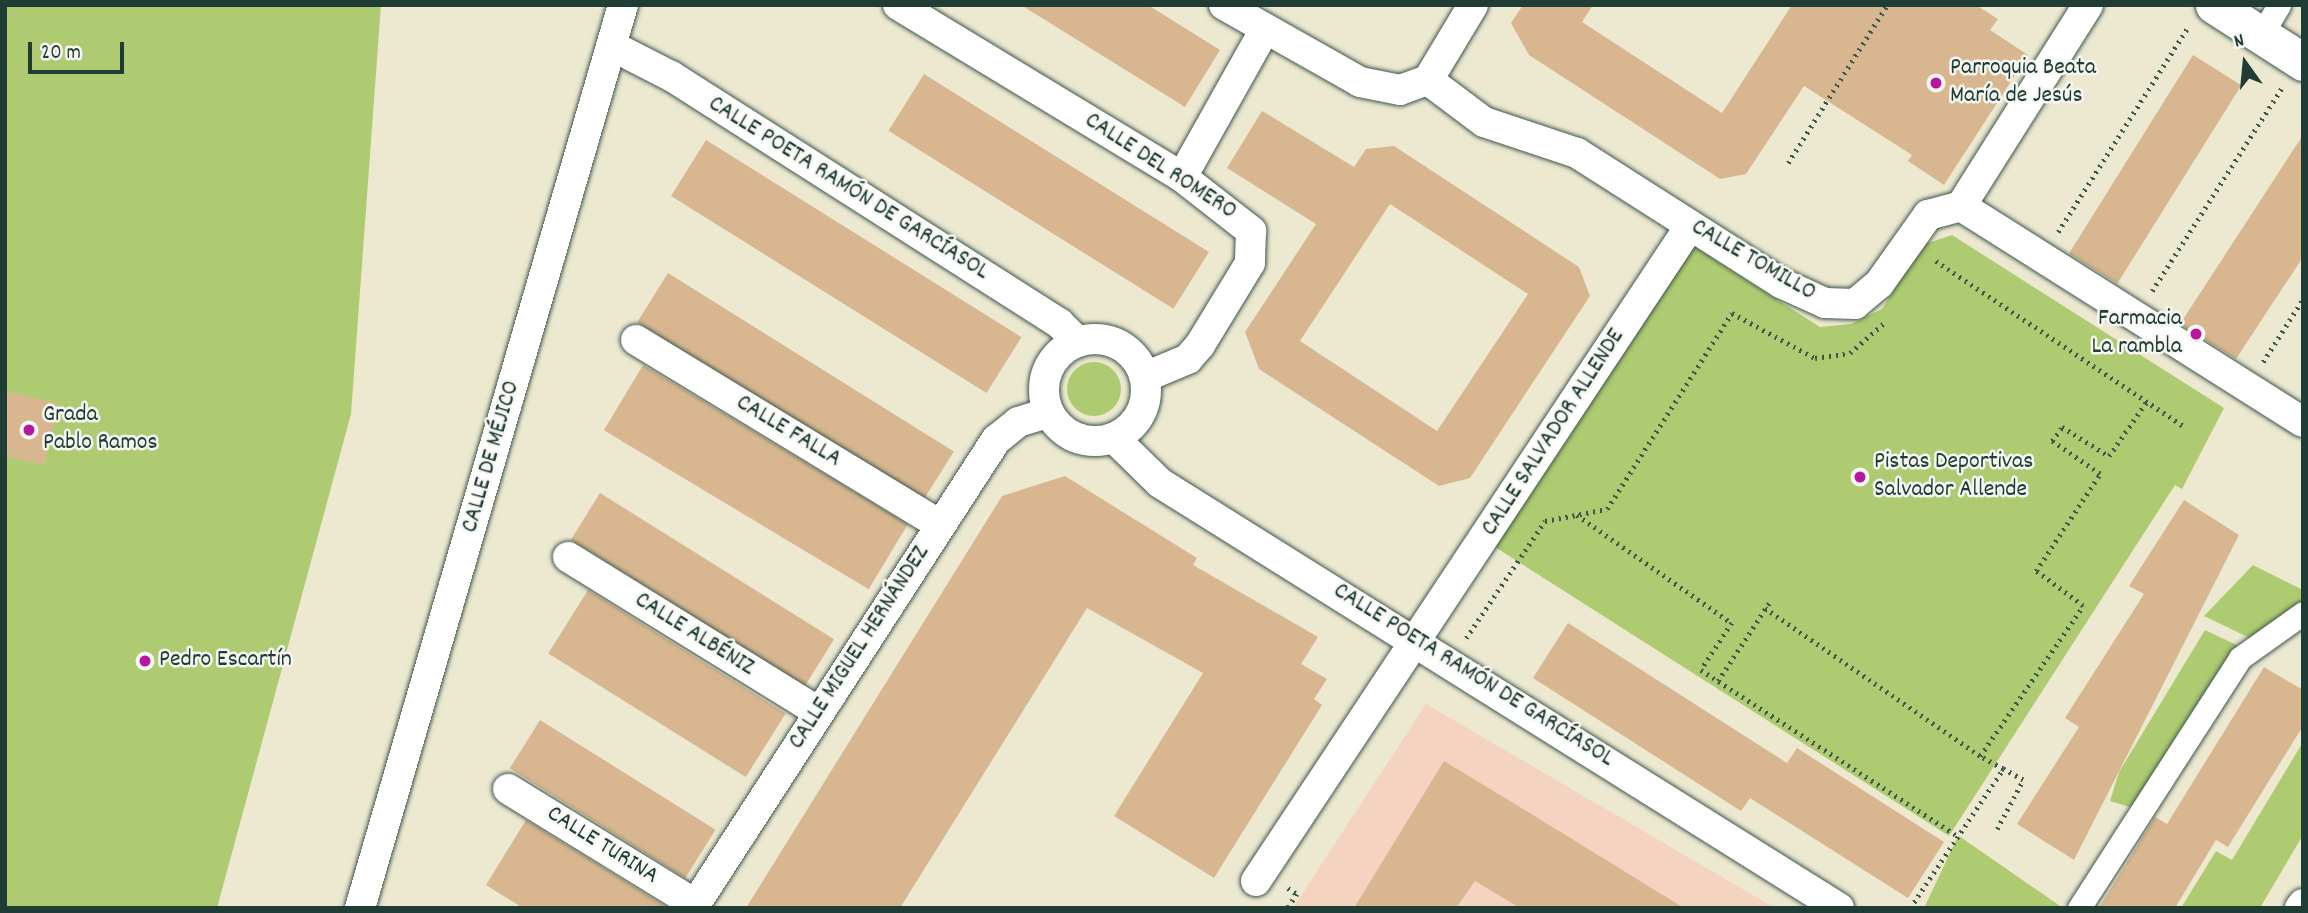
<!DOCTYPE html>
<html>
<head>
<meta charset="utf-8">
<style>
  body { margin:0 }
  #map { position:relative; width:2308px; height:913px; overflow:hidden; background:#ede9d1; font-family:Dekko,sans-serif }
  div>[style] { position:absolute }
  .built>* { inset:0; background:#f4d3c0 }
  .green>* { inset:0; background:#aecb71 }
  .round { border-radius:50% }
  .building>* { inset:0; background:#d8b790; transform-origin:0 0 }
  .path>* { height:4.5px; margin-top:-2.25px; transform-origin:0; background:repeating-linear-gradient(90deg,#3e574c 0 2px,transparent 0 7px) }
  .roads { filter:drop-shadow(0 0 2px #3e574c) drop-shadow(0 0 2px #3e574c) }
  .pedestrian>* { height:23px; margin:-11.5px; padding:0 11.5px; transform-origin:11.5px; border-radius:11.5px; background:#fff }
  .minor>* { height:30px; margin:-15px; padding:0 15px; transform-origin:15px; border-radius:15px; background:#fff }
  .minor>.ring { margin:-15px; padding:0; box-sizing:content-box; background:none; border:30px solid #fff; border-radius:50% }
  .tertiary>* { height:37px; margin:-18.5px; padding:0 18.5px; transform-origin:18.5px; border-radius:18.5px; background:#fff }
  .dots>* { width:19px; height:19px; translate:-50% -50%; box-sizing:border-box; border:4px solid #f6f6f2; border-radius:50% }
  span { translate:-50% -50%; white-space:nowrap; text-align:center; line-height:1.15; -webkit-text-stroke:5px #f6f6f2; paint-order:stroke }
  .poi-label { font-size:24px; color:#1f3d34 }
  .left { translate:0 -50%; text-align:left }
  .right { translate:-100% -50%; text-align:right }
  .street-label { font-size:24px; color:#1f3d34 }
  .frame { position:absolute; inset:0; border:7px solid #1f3d34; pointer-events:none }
  .north { position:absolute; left:2210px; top:28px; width:70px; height:70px; -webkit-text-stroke:5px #f6f6f2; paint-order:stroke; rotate:345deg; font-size:19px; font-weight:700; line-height:28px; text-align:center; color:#1f3d34 }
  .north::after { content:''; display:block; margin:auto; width:24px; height:32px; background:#1f3d34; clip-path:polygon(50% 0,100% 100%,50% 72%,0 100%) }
  .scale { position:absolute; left:28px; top:42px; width:96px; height:32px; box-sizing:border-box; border:4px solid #1f3d34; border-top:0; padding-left:9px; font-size:21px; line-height:24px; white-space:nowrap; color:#1f3d34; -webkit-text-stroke:5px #f6f6f2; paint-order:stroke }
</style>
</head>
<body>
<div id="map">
  <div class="built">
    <i style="clip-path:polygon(1426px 704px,1775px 908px,1293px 908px)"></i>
  </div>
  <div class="green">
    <i style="clip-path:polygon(5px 5px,381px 5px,351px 414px,217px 908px,5px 908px)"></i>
    <i style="clip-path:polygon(1952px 235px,2224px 408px,2182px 489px,2175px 485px,1949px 836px,1495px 547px,1690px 244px,1820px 327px,1851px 324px,1882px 309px,1922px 245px)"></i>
    <i class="round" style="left:1067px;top:362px;width:54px;height:54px"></i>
    <i style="clip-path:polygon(2253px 565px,2303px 590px,2303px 607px,2260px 643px,2204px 616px)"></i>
    <i style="clip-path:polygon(2205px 630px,2243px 648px,2133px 808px,2110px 801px,2119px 772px)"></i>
    <i style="clip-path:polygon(2303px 742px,2303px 835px,2260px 908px,2181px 908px,2216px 851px,2232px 860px)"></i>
    <i style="clip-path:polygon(1958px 836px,1959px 836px,2063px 908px,1925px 906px)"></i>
  </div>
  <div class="building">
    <i style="clip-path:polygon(1021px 5px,1148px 5px,1220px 50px,1185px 107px)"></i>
    <i style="clip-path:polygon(1523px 5px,1593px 5px,1582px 22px,1722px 113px,1792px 5px,1976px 5px,1998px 19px,1990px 30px,2028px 55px,1944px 185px,1908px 161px,1912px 155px,1804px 86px,1746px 174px,1720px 179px,1529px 55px,1511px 23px)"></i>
    <i style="left:2193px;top:55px;width:57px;height:234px;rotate:32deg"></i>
    <i style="left:924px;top:74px;width:336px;height:67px;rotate:32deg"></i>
    <i style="clip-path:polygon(evenodd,1262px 111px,1354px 167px,1366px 149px,1394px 146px,1579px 267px,1590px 296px,1470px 478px,1439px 486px,1259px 369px,1245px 332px,1316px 224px,1227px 168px,1262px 111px,1390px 204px,1528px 294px,1437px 431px,1300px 341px,1390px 204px)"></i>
    <i style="clip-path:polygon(2303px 135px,2303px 257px,2236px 359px,2180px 324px)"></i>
    <i style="left:706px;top:140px;width:372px;height:66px;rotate:32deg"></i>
    <i style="left:668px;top:273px;width:337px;height:58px;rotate:32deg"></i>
    <i style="left:643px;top:365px;width:309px;height:76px;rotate:31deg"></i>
    <i style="clip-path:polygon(5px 391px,60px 404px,44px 465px,5px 456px)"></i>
    <i style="clip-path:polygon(1065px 476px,1197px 558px,1193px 565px,1318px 637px,1301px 664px,1327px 679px,1314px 699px,1322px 705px,1214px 878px,1114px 816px,1203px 673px,1087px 608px,900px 908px,746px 908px,1002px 496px)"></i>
    <i style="left:600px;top:493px;width:276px;height:55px;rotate:32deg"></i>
    <i style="clip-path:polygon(2184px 500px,2239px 535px,2074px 860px,2017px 824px,2079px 727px,2065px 718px,2144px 594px,2129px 586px)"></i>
    <i style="left:588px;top:590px;width:233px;height:75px;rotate:32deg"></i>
    <i style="clip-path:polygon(1568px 623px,1787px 763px,1797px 748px,1944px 842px,1908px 898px,1750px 798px,1741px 811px,1533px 678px)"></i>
    <i style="clip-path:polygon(2264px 667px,2303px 690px,2303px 726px,2228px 847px,2216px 840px,2175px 908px,2099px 908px,2155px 817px,2167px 824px)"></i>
    <i style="left:540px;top:720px;width:207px;height:57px;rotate:32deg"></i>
    <i style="clip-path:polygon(1444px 761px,1533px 815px,1684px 908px,1520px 908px,1475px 881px,1456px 908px,1354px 908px)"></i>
    <i style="clip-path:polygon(526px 820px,668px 908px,523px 908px,486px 885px)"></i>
  </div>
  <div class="path">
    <i style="left:1788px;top:163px;width:186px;rotate:-57.9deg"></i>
    <i style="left:2058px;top:232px;width:243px;rotate:-57.6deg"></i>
    <i style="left:1936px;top:261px;width:299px;rotate:33.7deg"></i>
    <i style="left:2152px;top:291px;width:240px;rotate:-57.4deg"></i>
    <i style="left:2263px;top:362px;width:75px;rotate:-57.6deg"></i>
    <i style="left:1577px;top:515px;width:189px;rotate:34.9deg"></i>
    <i style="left:1732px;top:623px;width:56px;rotate:123.4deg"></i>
    <i style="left:1701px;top:670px;width:306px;rotate:32.9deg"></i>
    <i style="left:1765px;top:608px;width:261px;rotate:34.5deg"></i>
    <i style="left:1466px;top:638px;width:141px;rotate:-56deg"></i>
    <i style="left:1545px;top:521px;width:63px;rotate:-11deg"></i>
    <i style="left:1607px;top:509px;width:232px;rotate:-57.5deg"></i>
    <i style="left:1732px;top:313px;width:94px;rotate:28.5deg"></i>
    <i style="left:1815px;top:358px;width:35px;rotate:-8deg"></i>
    <i style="left:1850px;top:353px;width:47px;rotate:-41.5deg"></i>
    <i style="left:1718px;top:681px;width:93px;rotate:-56.8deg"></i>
    <i style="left:1997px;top:829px;width:55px;rotate:-62deg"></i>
    <i style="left:2023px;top:780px;width:23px;rotate:-151deg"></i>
    <i style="left:1288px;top:888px;width:11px;rotate:34deg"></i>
    <i style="left:1297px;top:894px;width:17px;rotate:123deg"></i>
    <i style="left:1910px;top:908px;width:167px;rotate:-56.2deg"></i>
    <i style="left:2003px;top:769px;width:26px;rotate:-151deg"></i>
    <i style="left:1980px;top:756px;width:182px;rotate:-55.5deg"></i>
    <i style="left:2083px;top:606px;width:59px;rotate:-143.3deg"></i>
    <i style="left:2036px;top:571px;width:116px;rotate:-56.6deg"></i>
    <i style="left:2100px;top:474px;width:58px;rotate:-145.5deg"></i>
    <i style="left:2052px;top:441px;width:17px;rotate:-54deg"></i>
    <i style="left:2062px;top:427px;width:55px;rotate:31.7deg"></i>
    <i style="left:2109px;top:456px;width:67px;rotate:-55.4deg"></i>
  </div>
  <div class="roads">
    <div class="pedestrian">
      <i style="left:2261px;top:35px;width:35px;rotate:-59deg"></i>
      <i style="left:2079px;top:908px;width:297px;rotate:-57.2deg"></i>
      <i style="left:2240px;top:658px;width:77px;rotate:-35.5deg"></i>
    </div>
    <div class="minor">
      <i style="left:898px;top:5px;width:332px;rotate:31.2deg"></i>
      <i style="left:1182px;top:177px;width:88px;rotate:38deg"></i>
      <i style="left:1251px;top:231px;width:32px;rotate:92deg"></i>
      <i style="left:1250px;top:263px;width:96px;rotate:121.4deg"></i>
      <i style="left:1200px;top:345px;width:18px;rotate:131deg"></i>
      <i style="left:1188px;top:359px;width:47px;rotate:157.3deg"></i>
      <i style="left:1224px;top:5px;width:156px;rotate:29.5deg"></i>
      <i style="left:1360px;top:82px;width:41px;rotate:11.3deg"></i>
      <i style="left:1400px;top:90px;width:30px;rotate:-20deg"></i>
      <i style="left:612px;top:46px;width:66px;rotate:27deg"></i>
      <i style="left:671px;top:76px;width:460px;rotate:32.5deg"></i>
      <i style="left:1059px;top:323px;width:27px;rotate:45deg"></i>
      <i style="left:1428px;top:80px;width:70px;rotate:36.9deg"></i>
      <i style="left:1484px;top:122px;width:98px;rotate:18.4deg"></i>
      <i style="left:1577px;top:153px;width:242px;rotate:32.5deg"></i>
      <i style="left:1781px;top:283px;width:48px;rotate:24.4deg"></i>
      <i style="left:1825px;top:303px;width:30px;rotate:2deg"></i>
      <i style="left:1855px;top:304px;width:31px;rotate:-40deg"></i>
      <i style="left:1879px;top:284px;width:85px;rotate:-54.6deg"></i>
      <i style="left:1928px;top:215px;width:34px;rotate:-15deg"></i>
      <i style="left:1961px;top:206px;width:404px;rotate:32.3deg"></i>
      <i style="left:1428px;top:80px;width:87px;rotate:-59deg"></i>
      <i style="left:1182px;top:177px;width:170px;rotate:-60.7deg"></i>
      <i style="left:1961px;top:206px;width:238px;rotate:-57.7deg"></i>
      <i class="ring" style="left:1044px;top:339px;width:72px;height:72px"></i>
      <i style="left:636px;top:340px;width:356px;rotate:31.3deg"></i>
      <i style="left:1114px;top:438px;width:64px;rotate:44.4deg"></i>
      <i style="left:1160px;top:483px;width:801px;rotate:32.04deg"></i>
      <i style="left:568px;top:557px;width:295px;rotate:31.7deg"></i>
      <i style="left:508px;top:789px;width:220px;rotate:31.6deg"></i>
      <i style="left:1256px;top:881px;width:786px;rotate:-56.47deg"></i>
      <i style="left:360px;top:908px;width:941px;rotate:-73.76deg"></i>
      <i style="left:693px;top:908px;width:558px;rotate:-57.08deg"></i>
      <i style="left:996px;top:440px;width:28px;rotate:-39deg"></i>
      <i style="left:1018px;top:422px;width:31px;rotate:-17deg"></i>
      <i style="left:2300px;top:908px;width:5px;rotate:-53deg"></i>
    </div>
    <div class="tertiary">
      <i style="left:2214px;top:5px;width:106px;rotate:32.6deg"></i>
    </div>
  </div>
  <div class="dots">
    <i style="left:1936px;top:83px;background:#b5179e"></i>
    <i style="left:2196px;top:334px;background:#b5179e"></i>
    <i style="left:29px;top:430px;background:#b5179e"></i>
    <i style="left:1860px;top:477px;background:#b5179e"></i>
    <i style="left:145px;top:661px;background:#b5179e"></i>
  </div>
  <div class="poi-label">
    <span class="left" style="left:1950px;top:83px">Parroquia Beata<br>María de Jesús</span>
    <span class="right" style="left:2182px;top:334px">Farmacia<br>La rambla</span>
    <span class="left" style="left:43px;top:430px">Grada<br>Pablo Ramos</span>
    <span class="left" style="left:1874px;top:477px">Pistas Deportivas<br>Salvador Allende</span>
    <span class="left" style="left:159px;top:661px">Pedro Escartín</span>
  </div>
  <div class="street-label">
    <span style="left:1160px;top:167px;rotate:33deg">CALLE DEL ROMERO</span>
    <span style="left:848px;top:189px;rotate:32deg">CALLE POETA RAMÓN DE GARCÍASOL</span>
    <span style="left:1753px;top:261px;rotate:30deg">CALLE TOMILLO</span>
    <span style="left:788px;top:432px;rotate:31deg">CALLE FALLA</span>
    <span style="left:1554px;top:433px;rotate:-57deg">CALLE SALVADOR ALLENDE</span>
    <span style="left:492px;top:457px;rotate:-74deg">CALLE DE MÉJICO</span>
    <span style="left:694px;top:635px;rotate:32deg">CALLE ALBÉNIZ</span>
    <span style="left:860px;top:648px;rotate:-57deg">CALLE MIGUEL HERNÁNDEZ</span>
    <span style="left:1473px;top:676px;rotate:32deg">CALLE POETA RAMÓN DE GARCÍASOL</span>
    <span style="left:602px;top:846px;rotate:32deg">CALLE TURINA</span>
  </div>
  <div class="frame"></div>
  <div class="north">N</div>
  <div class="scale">20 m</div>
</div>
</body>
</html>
